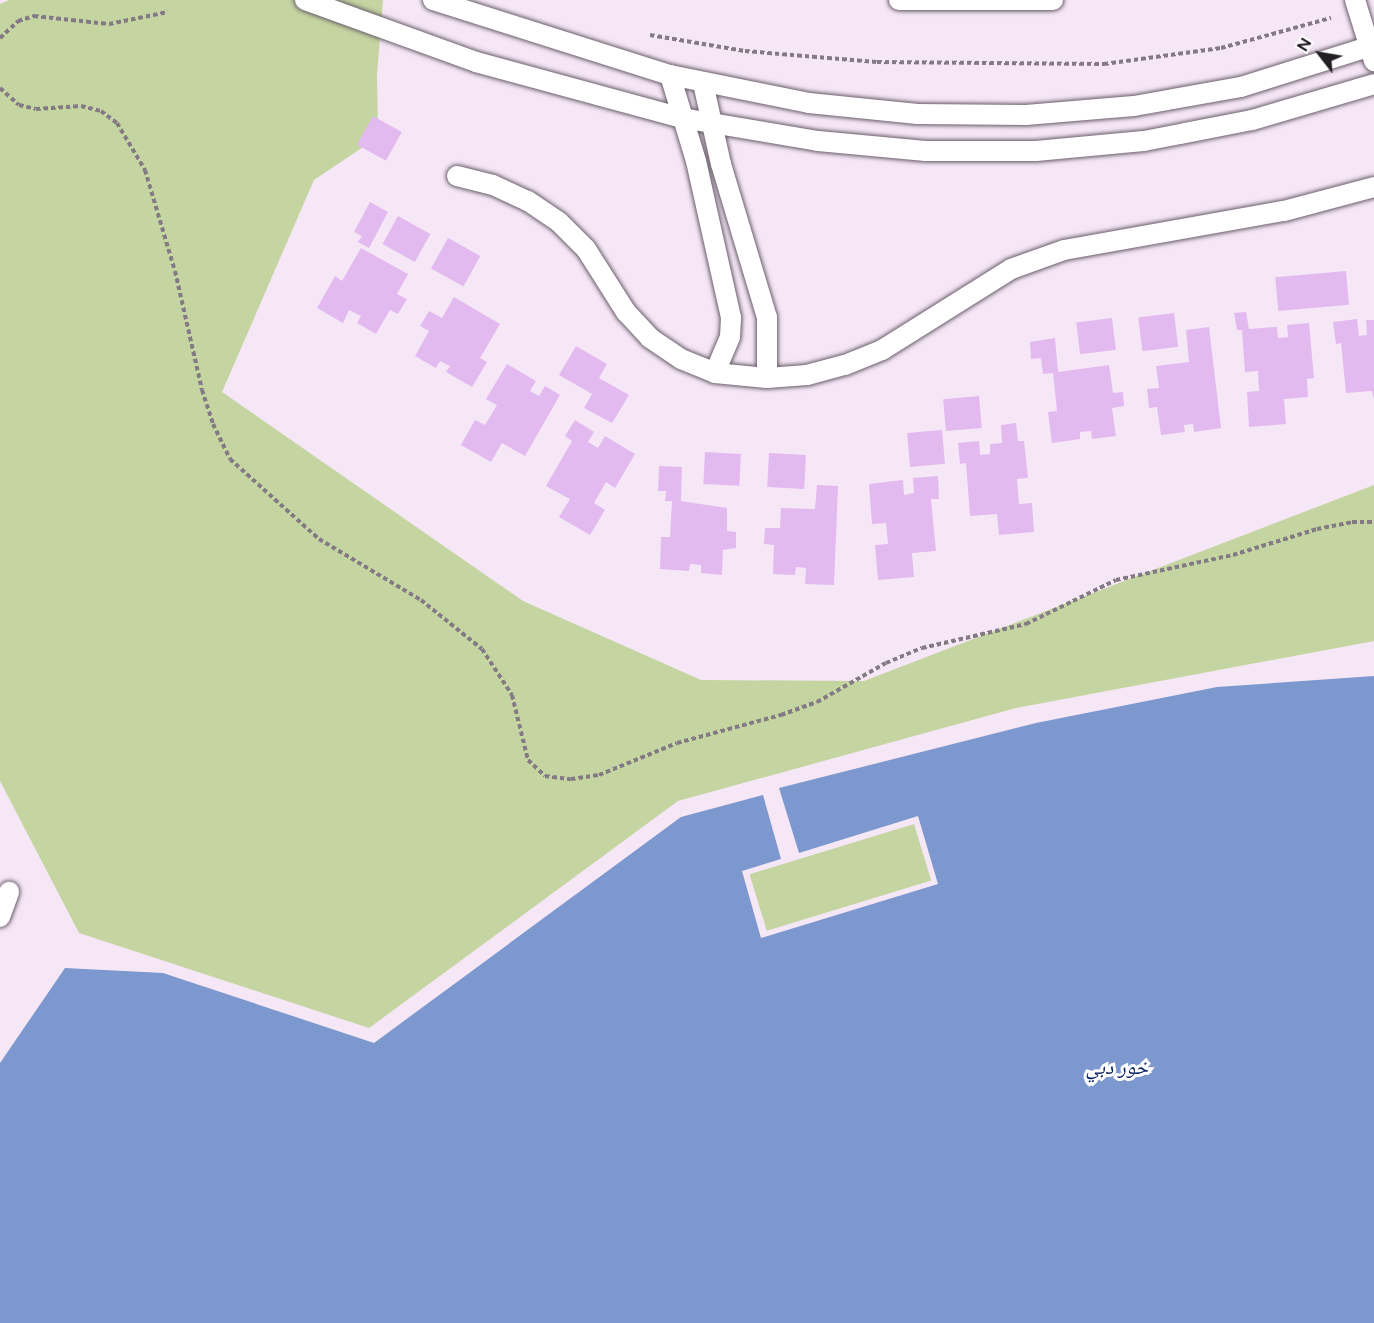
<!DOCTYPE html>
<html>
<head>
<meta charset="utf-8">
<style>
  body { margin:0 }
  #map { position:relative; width:1374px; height:1323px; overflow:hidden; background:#f6e7f7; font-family:Figtree,"Noto Naskh Arabic",sans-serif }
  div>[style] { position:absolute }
  .green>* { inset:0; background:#c4d5a1; transform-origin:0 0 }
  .water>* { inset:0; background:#7d98ce }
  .building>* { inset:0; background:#e2baf0; transform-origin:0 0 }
  .path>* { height:4px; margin-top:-2px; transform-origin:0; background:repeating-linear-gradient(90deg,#847a84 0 4.5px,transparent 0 7.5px) }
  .roads { filter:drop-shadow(0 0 2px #6a5e6b) drop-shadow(0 0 2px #6a5e6b) }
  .lane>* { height:20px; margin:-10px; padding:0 10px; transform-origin:10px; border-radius:10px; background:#fff }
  span { translate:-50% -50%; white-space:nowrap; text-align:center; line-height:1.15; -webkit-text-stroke:6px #fff; paint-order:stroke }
  .water-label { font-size:20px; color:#0d2665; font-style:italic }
  .north { position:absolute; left:1290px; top:24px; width:60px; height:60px; -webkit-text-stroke:4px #fff; paint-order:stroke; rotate:301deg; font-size:16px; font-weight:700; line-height:24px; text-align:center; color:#241f24 }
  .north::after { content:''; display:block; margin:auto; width:21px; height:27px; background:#241f24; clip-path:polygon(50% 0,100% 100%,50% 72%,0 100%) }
</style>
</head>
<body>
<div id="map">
  <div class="green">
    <i style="clip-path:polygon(9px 0,383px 0,377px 74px,378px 137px,314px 180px,222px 392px,523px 601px,701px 680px,864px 681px,1374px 485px,1374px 641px,1016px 708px,678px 801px,369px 1028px,79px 933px,0 781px,0 4px)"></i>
    <i style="left:914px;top:824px;width:59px;height:172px;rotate:73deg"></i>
  </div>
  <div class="water">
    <i style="clip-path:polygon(1374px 676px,1374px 1323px,0 1323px,0 1063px,65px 968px,163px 973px,374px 1043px,681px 817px,763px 795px,781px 859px,742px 871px,761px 938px,938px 884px,918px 816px,799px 853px,779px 788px,1036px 723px,1217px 687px)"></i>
  </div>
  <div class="building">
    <i style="left:373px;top:116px;width:33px;height:33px;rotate:29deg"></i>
    <i style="clip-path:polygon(370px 202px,388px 212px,369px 248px,358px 242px,362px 236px,354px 232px)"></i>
    <i style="left:398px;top:216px;width:37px;height:32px;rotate:29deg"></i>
    <i style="left:448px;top:238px;width:37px;height:35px;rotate:29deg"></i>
    <i style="clip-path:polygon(361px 248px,408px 274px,397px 294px,407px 299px,398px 314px,390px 310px,376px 334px,357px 323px,361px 316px,349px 310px,343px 323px,317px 308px,335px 276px,342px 281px)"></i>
    <i style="left:1346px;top:271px;width:34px;height:71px;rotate:85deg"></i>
    <i style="clip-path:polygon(454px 297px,500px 324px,480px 358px,487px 362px,472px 387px,446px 372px,450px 366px,440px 361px,436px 368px,415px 356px,429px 331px,420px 326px,429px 311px,442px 318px)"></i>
    <i style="clip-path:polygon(1246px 312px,1249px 329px,1277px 327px,1278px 338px,1288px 337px,1287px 325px,1309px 323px,1314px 378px,1307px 379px,1308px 397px,1284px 399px,1286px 424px,1249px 427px,1247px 392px,1259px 391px,1258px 371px,1245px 372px,1242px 330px,1237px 330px,1234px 313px)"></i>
    <i style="left:1174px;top:313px;width:34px;height:36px;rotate:83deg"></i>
    <i style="left:1112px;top:318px;width:32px;height:36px;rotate:83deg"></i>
    <i style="clip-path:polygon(1357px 319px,1359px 336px,1367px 335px,1366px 320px,1374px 320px,1374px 400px,1372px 391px,1346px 393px,1341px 343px,1336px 344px,1333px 322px)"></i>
    <i style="clip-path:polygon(1209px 327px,1221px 428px,1194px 432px,1193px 424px,1184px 425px,1185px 432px,1161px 435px,1157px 407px,1149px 408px,1147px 389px,1159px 388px,1156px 366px,1189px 362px,1186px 330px)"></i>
    <i style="clip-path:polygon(1055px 338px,1058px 372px,1109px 365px,1113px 393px,1123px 392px,1124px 406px,1112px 408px,1116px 436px,1092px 439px,1091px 431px,1080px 432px,1080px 439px,1052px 443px,1048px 412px,1057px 411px,1053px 373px,1043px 374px,1041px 358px,1031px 359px,1030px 342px)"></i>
    <i style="clip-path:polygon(576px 346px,607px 364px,599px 378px,629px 395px,612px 423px,584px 408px,592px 394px,559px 375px)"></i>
    <i style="clip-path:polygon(507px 364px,536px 381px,530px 391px,539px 396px,545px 386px,560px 395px,525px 456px,502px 443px,491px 462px,461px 445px,475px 420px,485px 425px,497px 405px,486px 399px)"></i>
    <i style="left:979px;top:396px;width:32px;height:36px;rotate:85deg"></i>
    <i style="clip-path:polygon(575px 420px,594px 432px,588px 442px,598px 448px,605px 436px,635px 454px,615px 488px,606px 482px,594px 503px,605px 510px,590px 535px,559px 517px,570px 499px,546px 486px,572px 441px,565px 436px)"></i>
    <i style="clip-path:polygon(1016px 423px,1018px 441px,1024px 441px,1028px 478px,1017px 479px,1019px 504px,1032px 503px,1034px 532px,999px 535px,997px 514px,970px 516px,966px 463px,960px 464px,958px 443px,979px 441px,980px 455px,990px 454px,990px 444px,1002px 443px,1001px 425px)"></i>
    <i style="left:942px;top:430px;width:34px;height:35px;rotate:85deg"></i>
    <i style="left:705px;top:452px;width:36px;height:32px;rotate:3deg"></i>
    <i style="left:769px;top:453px;width:37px;height:34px;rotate:3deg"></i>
    <i style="clip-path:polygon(659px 466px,682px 467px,681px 501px,727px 508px,727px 531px,736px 532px,736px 548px,723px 550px,722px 575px,701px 573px,701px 565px,690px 564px,689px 571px,660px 569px,661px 537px,670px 537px,672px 501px,665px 501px,666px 491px,658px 491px)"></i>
    <i style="clip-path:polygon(938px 476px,939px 499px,931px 499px,936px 551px,912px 553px,914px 577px,878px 580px,875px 545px,888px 544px,886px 523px,872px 524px,869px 484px,903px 480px,904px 495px,914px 493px,913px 478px)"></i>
    <i style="clip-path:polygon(817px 485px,838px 486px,834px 585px,805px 584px,806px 568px,796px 567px,795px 575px,773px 574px,774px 545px,764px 544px,765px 528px,780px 528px,781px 508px,815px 509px)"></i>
  </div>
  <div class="path">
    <i style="left:650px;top:35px;width:96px;rotate:9.6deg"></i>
    <i style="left:745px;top:51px;width:132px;rotate:4.8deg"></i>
    <i style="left:877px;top:62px;width:227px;rotate:0.5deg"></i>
    <i style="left:1104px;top:64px;width:118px;rotate:-7.8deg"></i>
    <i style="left:1221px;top:48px;width:114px;rotate:-15.3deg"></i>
    <i style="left:0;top:38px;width:25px;rotate:-43deg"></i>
    <i style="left:18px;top:21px;width:17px;rotate:-17deg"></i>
    <i style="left:34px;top:16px;width:75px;rotate:6.1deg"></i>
    <i style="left:109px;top:24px;width:60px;rotate:-11.5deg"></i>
    <i style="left:0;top:88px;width:25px;rotate:42deg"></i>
    <i style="left:19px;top:105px;width:17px;rotate:13deg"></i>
    <i style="left:36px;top:109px;width:45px;rotate:-3.8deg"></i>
    <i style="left:81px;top:106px;width:21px;rotate:14deg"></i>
    <i style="left:101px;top:111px;width:20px;rotate:37deg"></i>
    <i style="left:117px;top:123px;width:55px;rotate:59.2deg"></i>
    <i style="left:145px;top:170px;width:105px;rotate:73.5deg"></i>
    <i style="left:175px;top:271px;width:122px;rotate:77.2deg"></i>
    <i style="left:202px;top:390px;width:36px;rotate:72deg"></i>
    <i style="left:213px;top:424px;width:39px;rotate:64deg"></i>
    <i style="left:230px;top:459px;width:120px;rotate:42deg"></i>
    <i style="left:319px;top:539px;width:119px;rotate:30.9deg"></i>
    <i style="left:421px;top:600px;width:78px;rotate:38.8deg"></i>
    <i style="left:482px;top:649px;width:55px;rotate:56.9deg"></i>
    <i style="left:512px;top:695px;width:67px;rotate:76.2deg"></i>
    <i style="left:528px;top:760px;width:23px;rotate:43deg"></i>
    <i style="left:545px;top:776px;width:26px;rotate:7deg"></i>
    <i style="left:571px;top:779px;width:28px;rotate:-8deg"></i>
    <i style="left:599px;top:775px;width:84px;rotate:-22.3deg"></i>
    <i style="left:677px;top:743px;width:108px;rotate:-15.1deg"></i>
    <i style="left:781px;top:715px;width:38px;rotate:-20deg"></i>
    <i style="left:817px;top:702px;width:79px;rotate:-29.5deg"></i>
    <i style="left:886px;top:663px;width:39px;rotate:-23deg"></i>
    <i style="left:922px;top:648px;width:107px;rotate:-13deg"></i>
    <i style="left:1026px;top:624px;width:100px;rotate:-26.1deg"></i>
    <i style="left:1116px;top:580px;width:120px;rotate:-12.1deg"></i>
    <i style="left:1233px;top:555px;width:88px;rotate:-17.2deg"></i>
    <i style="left:1317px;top:529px;width:36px;rotate:-11deg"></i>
    <i style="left:1352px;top:522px;width:22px"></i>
  </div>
  <div class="roads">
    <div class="lane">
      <i style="left:305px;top:0;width:182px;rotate:19.9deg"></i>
      <i style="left:476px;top:62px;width:213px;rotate:15.2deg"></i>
      <i style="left:682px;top:118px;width:138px;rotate:9.6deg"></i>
      <i style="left:818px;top:141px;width:108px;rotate:5.3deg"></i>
      <i style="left:926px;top:151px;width:110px"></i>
      <i style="left:1036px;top:151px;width:108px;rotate:-5.3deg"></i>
      <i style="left:1144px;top:141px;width:110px;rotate:-11deg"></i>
      <i style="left:1252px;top:120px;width:127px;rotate:-16.4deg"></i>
      <i style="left:433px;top:0;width:249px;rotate:17.6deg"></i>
      <i style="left:670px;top:75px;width:142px;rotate:11.4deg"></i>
      <i style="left:809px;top:103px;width:109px;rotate:5.8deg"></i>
      <i style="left:917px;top:114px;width:109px;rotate:0.5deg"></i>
      <i style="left:1026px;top:115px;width:108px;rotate:-4.8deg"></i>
      <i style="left:1134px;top:106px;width:109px;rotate:-10.1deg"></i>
      <i style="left:1241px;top:87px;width:139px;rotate:-17.5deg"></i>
      <i style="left:899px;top:0;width:154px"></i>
      <i style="left:1355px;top:0;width:64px;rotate:72.7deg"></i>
      <i style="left:670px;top:75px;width:90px;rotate:73.2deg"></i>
      <i style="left:696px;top:161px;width:161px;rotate:77.4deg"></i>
      <i style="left:731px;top:318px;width:19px;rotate:93deg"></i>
      <i style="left:730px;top:337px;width:39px;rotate:113deg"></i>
      <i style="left:703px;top:83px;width:83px;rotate:77.5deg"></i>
      <i style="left:721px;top:164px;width:160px;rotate:73.3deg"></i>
      <i style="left:767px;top:317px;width:61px;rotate:90deg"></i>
      <i style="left:457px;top:176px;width:37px;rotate:14deg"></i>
      <i style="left:493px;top:185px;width:38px;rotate:25deg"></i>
      <i style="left:528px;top:201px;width:37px;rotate:34deg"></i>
      <i style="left:559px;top:222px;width:38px;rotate:45deg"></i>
      <i style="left:586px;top:249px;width:75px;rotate:57.6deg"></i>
      <i style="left:626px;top:312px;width:35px;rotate:47deg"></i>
      <i style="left:650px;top:338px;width:37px;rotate:34deg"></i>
      <i style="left:681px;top:359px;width:37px;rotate:22deg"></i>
      <i style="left:715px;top:373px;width:52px;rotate:5.5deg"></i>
      <i style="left:767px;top:378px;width:40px;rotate:-4.3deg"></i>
      <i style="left:807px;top:375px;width:39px;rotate:-15deg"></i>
      <i style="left:845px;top:365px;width:40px;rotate:-22deg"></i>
      <i style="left:882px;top:350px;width:152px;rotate:-32.1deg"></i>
      <i style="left:1011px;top:269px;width:56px;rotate:-19.7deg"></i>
      <i style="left:1064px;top:250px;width:223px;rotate:-10.1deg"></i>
      <i style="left:1284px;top:211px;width:93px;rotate:-14.9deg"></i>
      <i style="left:0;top:917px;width:27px;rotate:-70deg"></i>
    </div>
  </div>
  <div class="water-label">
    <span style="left:1117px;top:1067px">خور دبي</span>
  </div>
  <div class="north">N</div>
</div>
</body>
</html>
